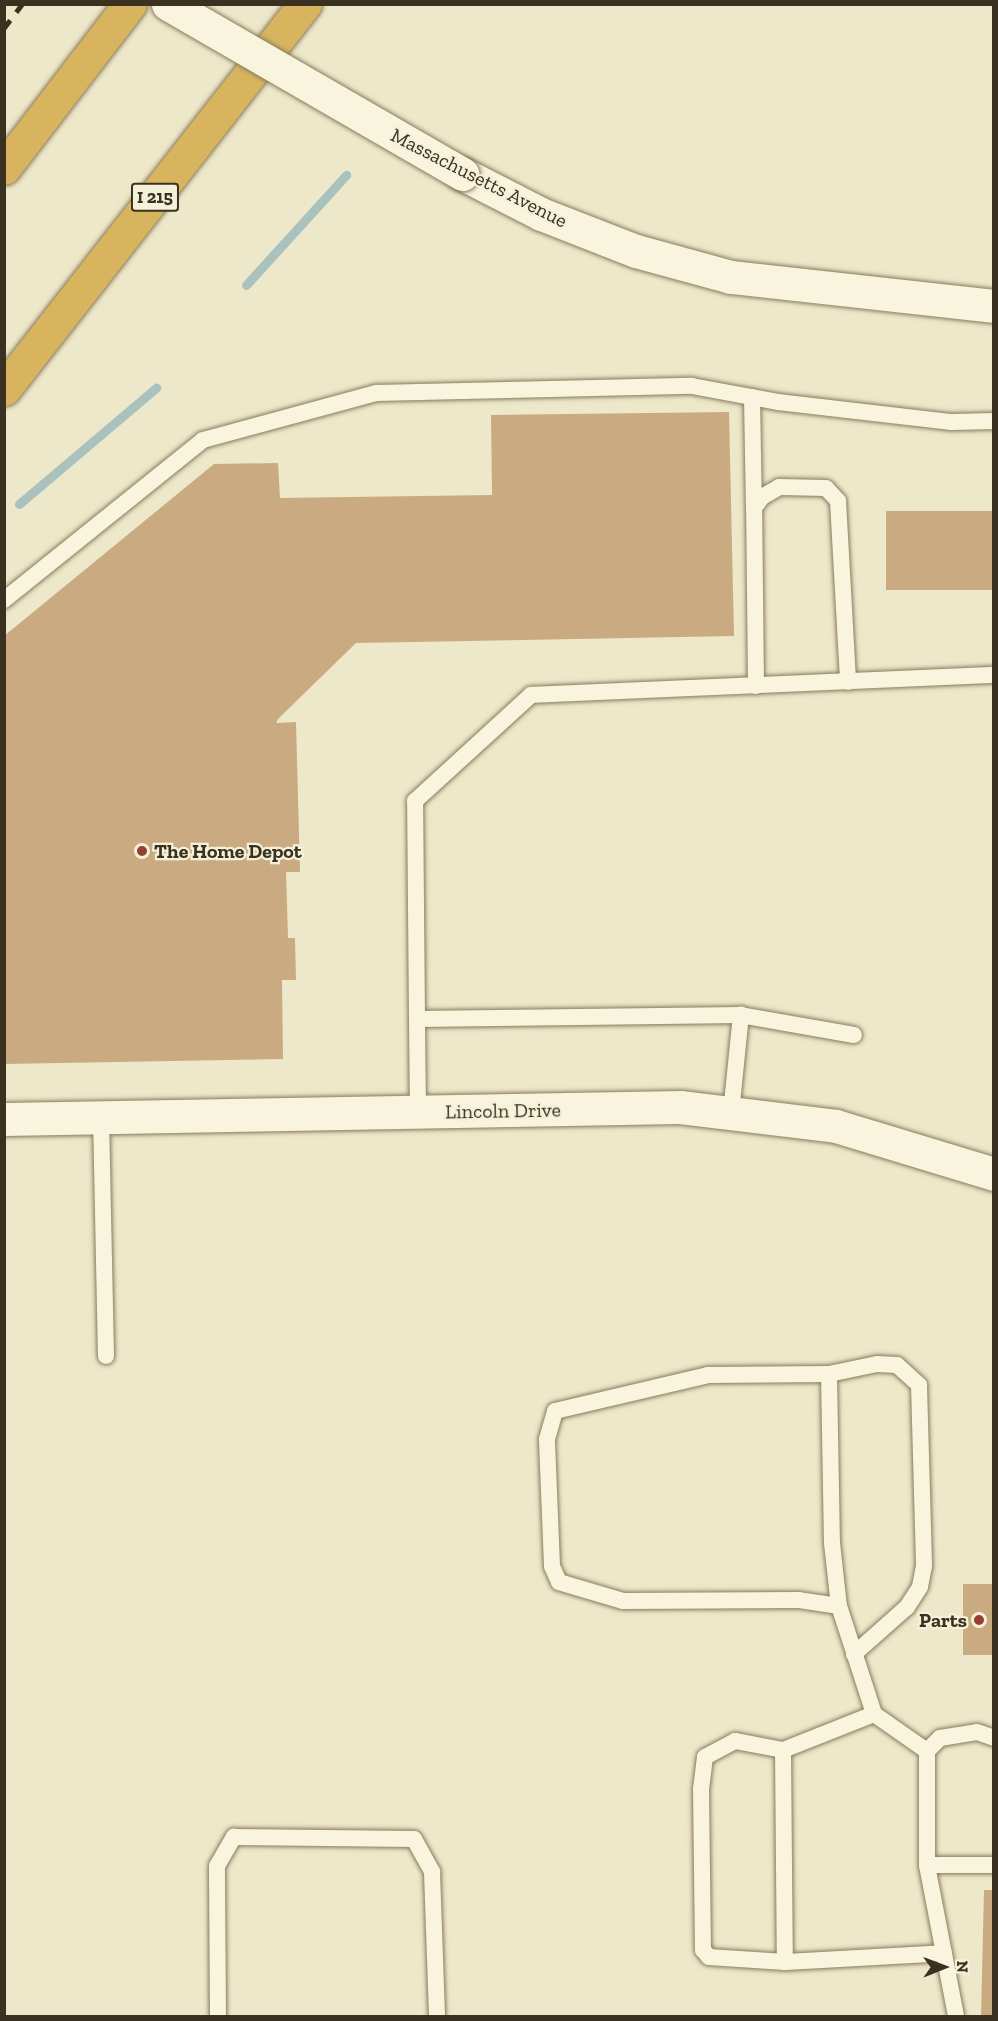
<!DOCTYPE html>
<html>
<head>
<meta charset="utf-8">
<style>
  body { margin:0 }
  #map { position:relative; width:998px; height:2021px; overflow:hidden; background:#ede8c9; font-family:"Zilla Slab",serif }
  div>[style] { position:absolute }
  .stream>* { height:9px; margin:-4.5px; padding:0 4.5px; transform-origin:4.5px; border-radius:4.5px; background:#aac2be }
  .building>* { inset:0; background:#caaa81; transform-origin:0 0 }
  .roads { filter:drop-shadow(0 0 2px #897b5e) drop-shadow(0 0 2px #897b5e) }
  .service>* { height:16px; margin:-8px; padding:0 8px; transform-origin:8px; border-radius:8px; background:#f8f4dd }
  .minor>* { height:33px; margin:-16.5px; padding:0 16.5px; transform-origin:16.5px; border-radius:16.5px; background:#f8f4dd }
  .tertiary>* { height:33px; margin:-16.5px; padding:0 16.5px; transform-origin:16.5px; border-radius:16.5px; background:#f8f4dd }
  .motorway>* { height:33px; margin:-16.5px; padding:0 16.5px; transform-origin:16.5px; border-radius:16.5px; background:#d8b45f }
  .rail>* { height:4.5px; margin-top:-2.25px; transform-origin:0; background:repeating-linear-gradient(90deg,#3b3121 0 10px,transparent 0 20px) }
  .bridges { filter:drop-shadow(0 0 2px #897b5e) drop-shadow(0 0 2px #897b5e) }
  .tertiary-bridge>* { height:33px; margin:-16.5px; padding:0 16.5px; transform-origin:16.5px; border-radius:16.5px; background:#f8f4dd }
  .dots>* { width:16px; height:16px; translate:-50% -50%; box-sizing:border-box; border:3px solid #f5f1d9; border-radius:50% }
  span { translate:-50% -50%; white-space:nowrap; text-align:center; line-height:1.15; -webkit-text-stroke:4.5px #f5f1d9; paint-order:stroke }
  .shield-label span { padding:2px 4px; background:#f5f1d9; border:2px solid; border-radius:4px; -webkit-text-stroke-width:0 }
  .shield-label { font-size:18px; color:#3b3121; font-weight:700 }
  .street-label { font-size:20px; color:#3b3121 }
  .poi-label { font-size:20px; color:#3b3121; font-weight:700 }
  .left { translate:0 -50%; text-align:left }
  .right { translate:-100% -50%; text-align:right }
  .frame { position:absolute; inset:0; border:6px solid #3b3121; pointer-events:none }
  .north { position:absolute; left:914px; top:1937px; width:60px; height:60px; -webkit-text-stroke:4px #f5f1d9; paint-order:stroke; rotate:89deg; font-size:16px; font-weight:700; line-height:24px; text-align:center; color:#3b3121 }
  .north::after { content:''; display:block; margin:auto; width:21px; height:27px; background:#3b3121; clip-path:polygon(50% 0,100% 100%,50% 72%,0 100%) }
</style>
</head>
<body>
<div id="map">
  <div class="stream">
    <i style="left:246px;top:285px;width:149px;rotate:-47.7deg"></i>
    <i style="left:19px;top:504px;width:180px;rotate:-40.3deg"></i>
  </div>
  <div class="building">
    <i style="clip-path:polygon(729px 412px,734px 636px,356px 643px,279px 718px,276px 723px,296px 722px,300px 872px,286px 872px,288px 938px,295px 938px,296px 980px,282px 980px,283px 1059px,4px 1064px,4px 636px,214px 464px,278px 463px,280px 498px,492px 495px,491px 415px)"></i>
    <i style="left:994px;top:511px;width:79px;height:108px;rotate:90deg"></i>
    <i style="left:994px;top:1584px;width:71px;height:31px;rotate:90deg"></i>
    <i style="clip-path:polygon(984px 1890px,994px 1890px,994px 2016px,981px 2016px)"></i>
  </div>
  <div class="roads">
    <div class="service">
      <i style="left:752px;top:397px;width:111px;rotate:89deg"></i>
      <i style="left:4px;top:600px;width:255px;rotate:-38.8deg"></i>
      <i style="left:203px;top:440px;width:179px;rotate:-15.2deg"></i>
      <i style="left:376px;top:393px;width:316px;rotate:-1.3deg"></i>
      <i style="left:692px;top:386px;width:87px;rotate:10.5deg"></i>
      <i style="left:778px;top:402px;width:175px;rotate:6.6deg"></i>
      <i style="left:952px;top:422px;width:42px;rotate:-1.4deg"></i>
      <i style="left:756px;top:686px;width:178px;rotate:-90.6deg"></i>
      <i style="left:754px;top:508px;width:14px;rotate:-54deg"></i>
      <i style="left:762px;top:497px;width:20px;rotate:-30deg"></i>
      <i style="left:779px;top:487px;width:47px;rotate:1.2deg"></i>
      <i style="left:826px;top:488px;width:18px;rotate:47deg"></i>
      <i style="left:838px;top:501px;width:181px;rotate:86.8deg"></i>
      <i style="left:417px;top:1019px;width:93px;rotate:89.4deg"></i>
      <i style="left:854px;top:1035px;width:115px;rotate:-170deg"></i>
      <i style="left:741px;top:1015px;width:324px;rotate:179.3deg"></i>
      <i style="left:417px;top:1019px;width:218px;rotate:-90.5deg"></i>
      <i style="left:415px;top:801px;width:157px;rotate:-42.4deg"></i>
      <i style="left:531px;top:695px;width:463px;rotate:-2.5deg"></i>
      <i style="left:731px;top:1113px;width:99px;rotate:-84.2deg"></i>
      <i style="left:101px;top:1117px;width:239px;rotate:88.8deg"></i>
      <i style="left:829px;top:1374px;width:49px;rotate:-11.8deg"></i>
      <i style="left:877px;top:1364px;width:20px;rotate:3deg"></i>
      <i style="left:897px;top:1365px;width:30px;rotate:42deg"></i>
      <i style="left:919px;top:1385px;width:181px;rotate:88.4deg"></i>
      <i style="left:924px;top:1566px;width:21px;rotate:101deg"></i>
      <i style="left:920px;top:1587px;width:24px;rotate:123deg"></i>
      <i style="left:907px;top:1607px;width:71px;rotate:138.4deg"></i>
      <i style="left:839px;top:1606px;width:40px;rotate:-171.5deg"></i>
      <i style="left:799px;top:1600px;width:176px;rotate:179.7deg"></i>
      <i style="left:623px;top:1601px;width:67px;rotate:-163.5deg"></i>
      <i style="left:559px;top:1582px;width:17px;rotate:-114deg"></i>
      <i style="left:552px;top:1566px;width:127px;rotate:-92.3deg"></i>
      <i style="left:547px;top:1439px;width:29px;rotate:-74deg"></i>
      <i style="left:555px;top:1411px;width:157px;rotate:-13.2deg"></i>
      <i style="left:708px;top:1375px;width:121px;rotate:-0.5deg"></i>
      <i style="left:829px;top:1374px;width:169px;rotate:89deg"></i>
      <i style="left:832px;top:1543px;width:63px;rotate:83.7deg"></i>
      <i style="left:839px;top:1606px;width:114px;rotate:72deg"></i>
      <i style="left:874px;top:1714px;width:65px;rotate:34.9deg"></i>
      <i style="left:874px;top:1714px;width:98px;rotate:158.4deg"></i>
      <i style="left:783px;top:1750px;width:212px;rotate:89.5deg"></i>
      <i style="left:785px;top:1962px;width:159px;rotate:-3.2deg"></i>
      <i style="left:783px;top:1750px;width:49px;rotate:-169.4deg"></i>
      <i style="left:735px;top:1741px;width:34px;rotate:152deg"></i>
      <i style="left:705px;top:1757px;width:32px;rotate:97deg"></i>
      <i style="left:701px;top:1789px;width:161px;rotate:89.3deg"></i>
      <i style="left:703px;top:1950px;width:9px;rotate:49deg"></i>
      <i style="left:709px;top:1957px;width:76px;rotate:3.8deg"></i>
      <i style="left:927px;top:1865px;width:67px"></i>
      <i style="left:218px;top:2016px;width:150px;rotate:-90.4deg"></i>
      <i style="left:217px;top:1866px;width:34px;rotate:-60deg"></i>
      <i style="left:234px;top:1837px;width:180px;rotate:0.6deg"></i>
      <i style="left:414px;top:1839px;width:38px;rotate:61deg"></i>
      <i style="left:432px;top:1872px;width:144px;rotate:88deg"></i>
      <i style="left:956px;top:2016px;width:154px;rotate:-100.9deg"></i>
      <i style="left:927px;top:1865px;width:114px;rotate:-90deg"></i>
      <i style="left:927px;top:1751px;width:18px;rotate:-45deg"></i>
      <i style="left:940px;top:1738px;width:37px;rotate:-9deg"></i>
      <i style="left:977px;top:1732px;width:18px;rotate:19deg"></i>
    </div>
    <div class="minor">
      <i style="left:4px;top:1119px;width:676px;rotate:-1.02deg"></i>
      <i style="left:680px;top:1107px;width:157px;rotate:6.9deg"></i>
      <i style="left:836px;top:1126px;width:165px;rotate:16.9deg"></i>
    </div>
    <div class="tertiary">
      <i style="left:463px;top:174px;width:88px;rotate:27.1deg"></i>
      <i style="left:541px;top:214px;width:102px;rotate:21.3deg"></i>
      <i style="left:636px;top:251px;width:98px;rotate:15.3deg"></i>
      <i style="left:731px;top:277px;width:265px;rotate:6.3deg"></i>
    </div>
    <div class="motorway">
      <i style="left:4px;top:168px;width:207px;rotate:-52.5deg"></i>
      <i style="left:4px;top:389px;width:489px;rotate:-52deg"></i>
    </div>
  </div>
  <div class="rail">
    <i style="left:4px;top:28px;width:30px;rotate:-53deg"></i>
  </div>
  <div class="bridges">
    <div class="tertiary-bridge">
      <i style="left:168px;top:4px;width:340px;rotate:30deg"></i>
    </div>
  </div>
  <div class="dots">
    <i style="left:142px;top:851px;background:#963e30"></i>
    <i style="left:979px;top:1620px;background:#963e30"></i>
  </div>
  <div class="shield-label">
    <span style="left:155px;top:197px">I 215</span>
  </div>
  <div class="street-label">
    <span style="left:479px;top:178px;rotate:27deg">Massachusetts Avenue</span>
    <span style="left:503px;top:1111px;rotate:-1deg">Lincoln Drive</span>
  </div>
  <div class="poi-label">
    <span class="left" style="left:154px;top:851px">The Home Depot</span>
    <span class="right" style="left:967px;top:1620px">Parts</span>
  </div>
  <div class="frame"></div>
  <div class="north">N</div>
</div>
</body>
</html>
